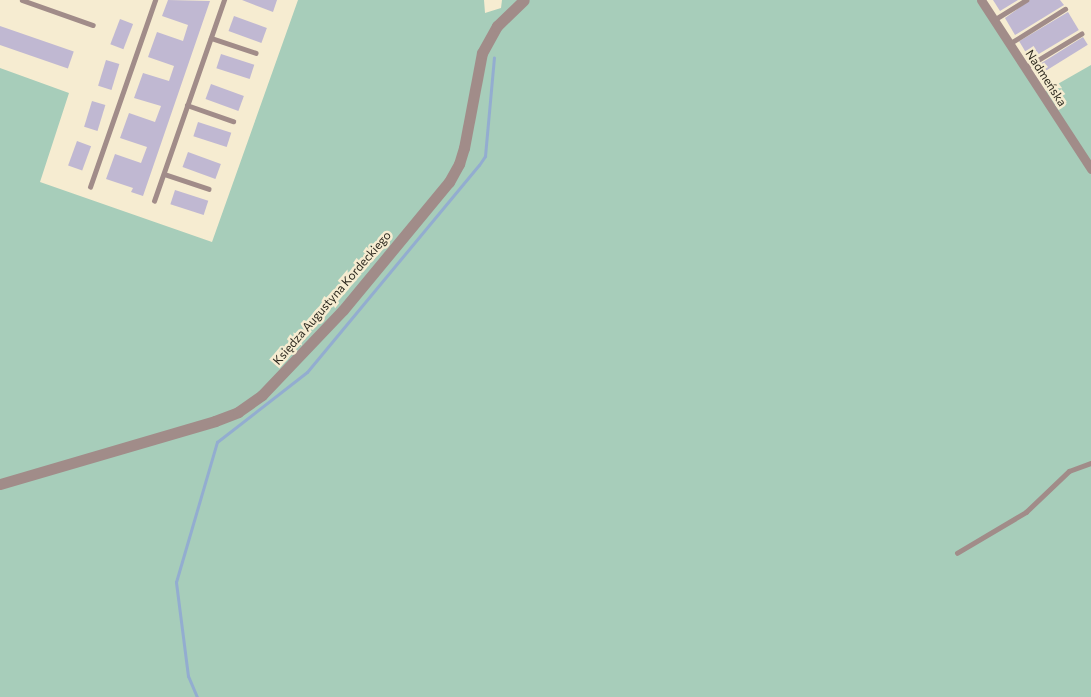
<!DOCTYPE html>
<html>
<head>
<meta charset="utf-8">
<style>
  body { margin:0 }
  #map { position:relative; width:1091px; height:697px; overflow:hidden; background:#f6ecd1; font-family:Commissioner,sans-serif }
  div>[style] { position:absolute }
  .green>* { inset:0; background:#a7cdba }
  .stream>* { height:3px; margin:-1.5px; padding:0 1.5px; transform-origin:1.5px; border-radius:1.5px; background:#93add0 }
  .building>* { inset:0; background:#c0b8d2; transform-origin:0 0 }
  .service>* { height:4.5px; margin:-2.25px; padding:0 2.25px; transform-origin:2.25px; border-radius:2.25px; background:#a18c89 }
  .minor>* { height:9px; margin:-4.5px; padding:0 4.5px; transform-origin:4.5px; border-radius:4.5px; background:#a18c89 }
  .tertiary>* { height:11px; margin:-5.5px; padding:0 5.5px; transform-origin:5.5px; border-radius:5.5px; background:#a18c89 }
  span { translate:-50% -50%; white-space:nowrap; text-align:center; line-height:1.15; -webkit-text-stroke:5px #f6ecd1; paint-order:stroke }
  .street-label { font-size:12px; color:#2b271d }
</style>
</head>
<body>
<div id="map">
  <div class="green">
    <i style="clip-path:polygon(298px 0,484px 0,485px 13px,501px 8px,502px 0,981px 0,1042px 93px,1091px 65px,1091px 697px,0 697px,0 68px,69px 93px,40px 182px,212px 242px)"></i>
  </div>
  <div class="stream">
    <i style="left:197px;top:697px;width:23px;rotate:-113deg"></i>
    <i style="left:188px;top:676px;width:95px;rotate:-97.3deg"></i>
    <i style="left:176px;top:582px;width:146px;rotate:-73.7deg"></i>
    <i style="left:217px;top:442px;width:114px;rotate:-37.9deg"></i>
    <i style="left:307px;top:372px;width:269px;rotate:-50.3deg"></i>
    <i style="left:479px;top:165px;width:11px;rotate:-56deg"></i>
    <i style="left:485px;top:156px;width:99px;rotate:-84.8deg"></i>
  </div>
  <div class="building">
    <i style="clip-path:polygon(168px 0,210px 1px,143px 196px,131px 192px,133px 188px,106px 179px,115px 154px,141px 163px,147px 147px,120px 138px,129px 113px,155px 122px,161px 106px,134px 98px,143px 73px,169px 81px,174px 66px,148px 57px,157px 32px,183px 41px,188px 25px,162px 16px)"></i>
    <i style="clip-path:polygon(242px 0,277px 0,273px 12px)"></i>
    <i style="clip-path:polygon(993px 0,1018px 0,1000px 11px)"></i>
    <i style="clip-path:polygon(1030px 0,1060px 0,1064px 5px,1015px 35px,1005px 18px)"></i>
    <i style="left:1068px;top:12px;width:21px;height:57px;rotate:59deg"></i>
    <i style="left:234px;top:16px;width:35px;height:16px;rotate:20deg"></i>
    <i style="left:120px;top:19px;width:14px;height:27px;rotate:21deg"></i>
    <i style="left:0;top:26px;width:78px;height:18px;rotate:19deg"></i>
    <i style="left:1083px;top:37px;width:9px;height:57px;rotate:58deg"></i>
    <i style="left:221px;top:54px;width:35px;height:15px;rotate:18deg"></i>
    <i style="left:106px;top:60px;width:14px;height:27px;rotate:17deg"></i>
    <i style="left:211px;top:84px;width:35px;height:16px;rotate:20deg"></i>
    <i style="left:92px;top:101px;width:14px;height:27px;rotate:17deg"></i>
    <i style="left:198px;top:122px;width:35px;height:15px;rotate:18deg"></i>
    <i style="left:77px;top:141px;width:15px;height:26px;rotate:20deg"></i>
    <i style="left:188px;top:152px;width:35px;height:16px;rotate:20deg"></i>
    <i style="left:175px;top:190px;width:35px;height:15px;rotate:18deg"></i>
  </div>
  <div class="service">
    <i style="left:22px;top:0;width:75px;rotate:19.4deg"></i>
    <i style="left:994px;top:20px;width:38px;rotate:-32deg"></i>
    <i style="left:211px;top:38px;width:47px;rotate:18.4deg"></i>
    <i style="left:1009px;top:44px;width:66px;rotate:-32deg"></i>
    <i style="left:1025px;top:68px;width:66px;rotate:-31.3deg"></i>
    <i style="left:187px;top:105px;width:49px;rotate:19.2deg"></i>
    <i style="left:164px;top:174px;width:47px;rotate:18.4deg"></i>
    <i style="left:90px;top:187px;width:198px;rotate:-70.8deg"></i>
    <i style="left:154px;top:201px;width:213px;rotate:-70.8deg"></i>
    <i style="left:957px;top:553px;width:80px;rotate:-30.7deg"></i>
    <i style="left:1026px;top:512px;width:59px;rotate:-43.6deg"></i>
    <i style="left:1069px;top:471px;width:23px;rotate:-20deg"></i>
  </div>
  <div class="minor">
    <i style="left:981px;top:0;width:202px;rotate:56.9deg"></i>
  </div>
  <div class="tertiary">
    <i style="left:0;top:484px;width:224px;rotate:-16.3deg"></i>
    <i style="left:215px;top:421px;width:25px;rotate:-21deg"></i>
    <i style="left:238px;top:412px;width:29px;rotate:-35deg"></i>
    <i style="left:262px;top:395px;width:117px;rotate:-46.4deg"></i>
    <i style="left:343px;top:310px;width:166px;rotate:-50.4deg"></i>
    <i style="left:449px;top:182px;width:21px;rotate:-61deg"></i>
    <i style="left:459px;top:164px;width:17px;rotate:-73deg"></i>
    <i style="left:464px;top:148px;width:97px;rotate:-79.3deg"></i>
    <i style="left:482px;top:53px;width:31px;rotate:-61deg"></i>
    <i style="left:497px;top:26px;width:37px;rotate:-44deg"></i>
  </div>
  <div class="street-label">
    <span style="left:1046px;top:78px;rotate:57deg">Nadmeńska</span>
    <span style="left:332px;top:298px;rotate:-49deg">Księdza Augustyna Kordeckiego</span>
  </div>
</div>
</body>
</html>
